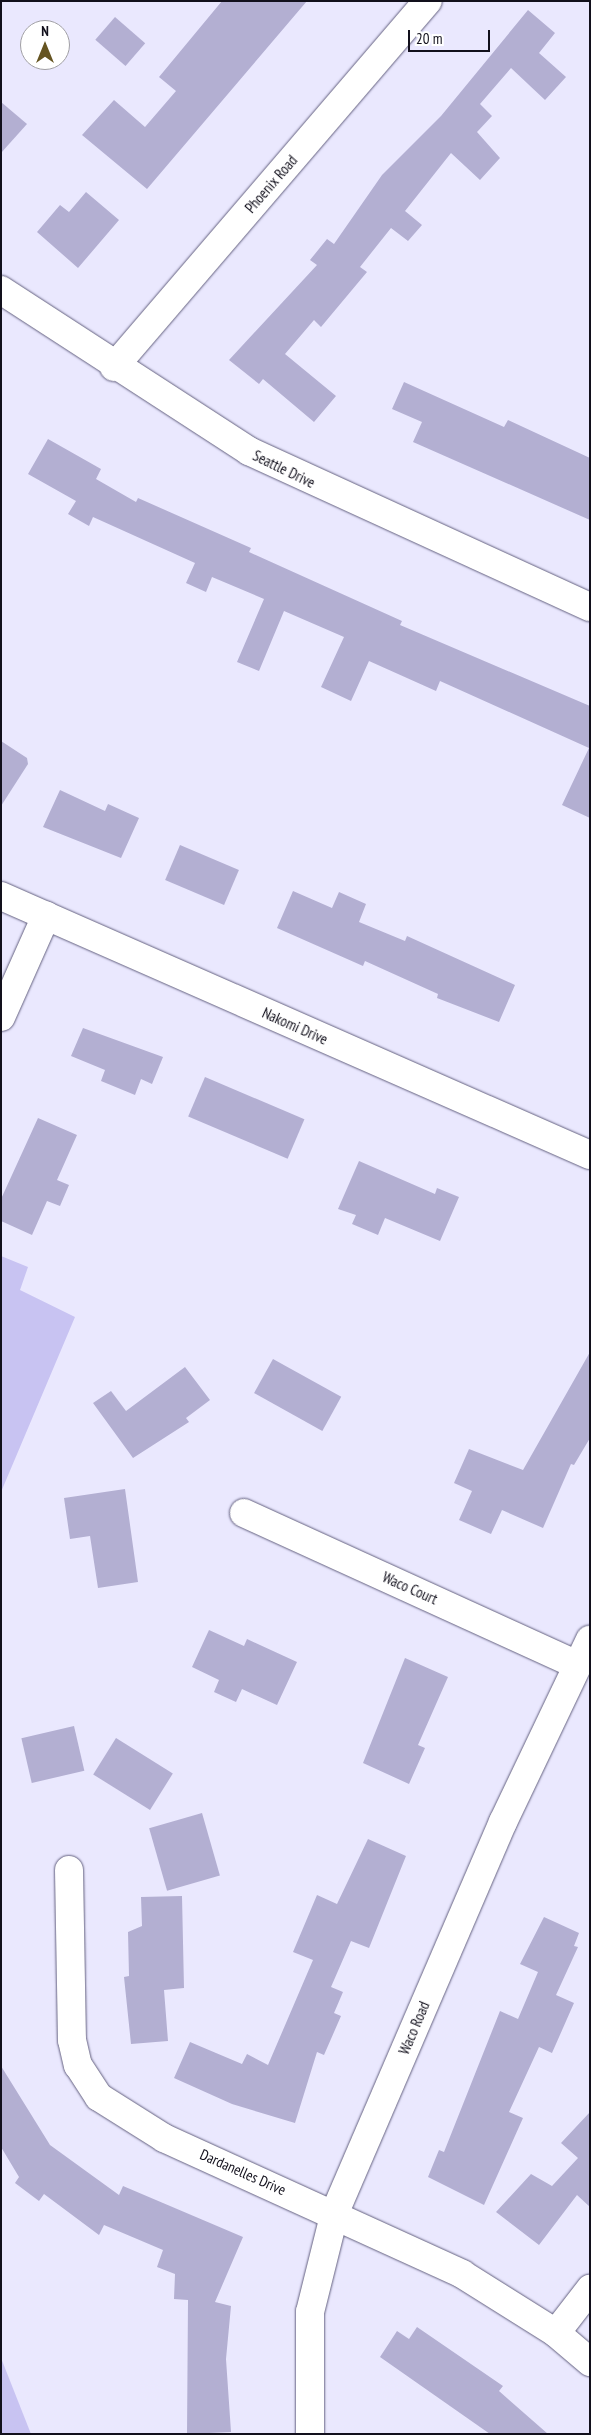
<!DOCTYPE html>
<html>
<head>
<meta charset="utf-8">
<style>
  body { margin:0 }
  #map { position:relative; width:591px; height:2435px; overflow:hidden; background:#eae8fe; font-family:"PT Sans Narrow",sans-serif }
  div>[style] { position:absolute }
  .green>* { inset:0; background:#c8c3f2 }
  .building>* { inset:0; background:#b3afd2; transform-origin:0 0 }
  .roads { filter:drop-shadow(0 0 1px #646180) drop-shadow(0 0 1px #646180) }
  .street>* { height:28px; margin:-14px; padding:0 14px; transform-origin:14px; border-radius:14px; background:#fff }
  span { translate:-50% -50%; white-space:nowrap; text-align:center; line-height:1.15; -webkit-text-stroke:4px #fff; paint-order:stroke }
  .street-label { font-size:15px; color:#12101c }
  .frame { position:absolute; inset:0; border:2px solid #12101c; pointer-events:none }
  .north { position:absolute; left:20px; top:20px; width:50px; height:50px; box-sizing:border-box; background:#fff; border:1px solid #a09fa4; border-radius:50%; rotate:0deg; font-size:14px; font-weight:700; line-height:20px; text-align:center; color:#12101c }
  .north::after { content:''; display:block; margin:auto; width:18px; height:22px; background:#655421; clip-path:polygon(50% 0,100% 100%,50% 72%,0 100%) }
  .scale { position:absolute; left:408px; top:30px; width:82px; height:22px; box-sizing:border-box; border:2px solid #12101c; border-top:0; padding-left:6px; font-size:15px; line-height:18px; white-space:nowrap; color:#12101c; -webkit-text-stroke:4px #fff; paint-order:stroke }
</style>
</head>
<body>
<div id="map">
  <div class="green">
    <i style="clip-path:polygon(1px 1256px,28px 1267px,20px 1290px,75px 1317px,1px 1492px)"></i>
    <i style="clip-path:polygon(1px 2358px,31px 2434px,1px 2434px)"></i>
  </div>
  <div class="building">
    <i style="clip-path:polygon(222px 1px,307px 1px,147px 189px,82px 135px,114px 100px,145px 127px,176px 91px,159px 77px)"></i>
    <i style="clip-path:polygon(528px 10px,555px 33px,539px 53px,566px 77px,545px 100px,511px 68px,480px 104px,492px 116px,477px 132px,500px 158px,480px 180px,451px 153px,405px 211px,422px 225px,408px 241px,391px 228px,360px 267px,367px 272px,321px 327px,314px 320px,285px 354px,336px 396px,314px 422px,263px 379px,259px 384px,229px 360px,317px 265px,310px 260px,327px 239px,334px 244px,382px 175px,441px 116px)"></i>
    <i style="left:115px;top:17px;width:40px;height:30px;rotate:41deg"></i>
    <i style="clip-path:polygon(1px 102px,27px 124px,1px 153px)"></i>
    <i style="clip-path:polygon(86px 192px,119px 220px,78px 268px,37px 232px,60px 205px,69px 212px)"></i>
    <i style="clip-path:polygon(404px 382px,504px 427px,508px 420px,590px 458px,590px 520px,413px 442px,422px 422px,392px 409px)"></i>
    <i style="clip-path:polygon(48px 439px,101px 469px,96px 479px,136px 502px,138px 498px,251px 548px,249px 552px,402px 621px,400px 625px,590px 706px,590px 818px,562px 805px,589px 748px,440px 681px,436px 691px,369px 661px,351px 701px,321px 687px,344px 637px,284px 611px,259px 671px,237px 662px,264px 599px,212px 577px,206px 592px,186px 583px,195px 563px,93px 517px,89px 526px,68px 514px,76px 501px,28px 474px)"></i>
    <i style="clip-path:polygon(1px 741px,27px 758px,28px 764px,1px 806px)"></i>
    <i style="clip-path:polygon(60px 790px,105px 811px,108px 804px,139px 818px,121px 858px,43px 827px)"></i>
    <i style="left:180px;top:845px;width:64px;height:38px;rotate:23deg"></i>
    <i style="clip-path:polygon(293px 891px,332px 908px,339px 892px,366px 904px,359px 922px,405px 941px,407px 936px,515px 985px,499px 1022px,437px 998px,438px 994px,365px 961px,363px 966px,277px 928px)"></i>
    <i style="clip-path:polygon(83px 1028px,163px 1057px,152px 1084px,141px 1079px,135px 1095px,101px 1081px,105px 1070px,71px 1056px)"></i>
    <i style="left:205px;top:1077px;width:108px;height:43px;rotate:23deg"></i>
    <i style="clip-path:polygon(38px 1118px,77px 1135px,57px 1180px,69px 1185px,60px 1206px,47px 1201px,32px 1235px,1px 1221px,1px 1199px)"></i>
    <i style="clip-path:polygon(359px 1161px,435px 1194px,437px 1188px,459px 1197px,440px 1241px,385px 1218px,378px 1235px,352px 1224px,356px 1215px,338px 1209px)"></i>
    <i style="clip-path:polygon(590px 1352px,590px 1438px,574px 1465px,571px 1464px,543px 1528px,502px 1510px,491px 1534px,459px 1520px,472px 1491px,454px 1483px,469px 1449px,523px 1470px)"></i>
    <i style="left:273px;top:1359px;width:78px;height:39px;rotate:29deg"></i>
    <i style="clip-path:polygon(185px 1367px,210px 1400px,186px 1418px,189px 1422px,133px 1458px,93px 1403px,111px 1391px,126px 1411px)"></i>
    <i style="clip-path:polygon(125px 1489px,138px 1582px,98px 1588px,90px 1536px,70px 1539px,64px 1498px)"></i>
    <i style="clip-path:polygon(209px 1630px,244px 1646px,247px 1639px,297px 1662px,277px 1705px,242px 1689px,236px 1702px,214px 1692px,219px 1680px,192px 1667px)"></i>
    <i style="clip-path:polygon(405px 1658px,448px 1677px,418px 1745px,425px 1748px,409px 1784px,363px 1763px)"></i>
    <i style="left:74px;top:1726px;width:46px;height:54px;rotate:77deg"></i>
    <i style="left:116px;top:1738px;width:67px;height:43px;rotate:32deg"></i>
    <i style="left:202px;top:1813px;width:65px;height:55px;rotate:74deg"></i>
    <i style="clip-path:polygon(368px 1839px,406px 1856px,369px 1948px,351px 1941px,331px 1987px,343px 1992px,334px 2013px,341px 2016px,324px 2055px,317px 2052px,295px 2123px,232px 2104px,174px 2078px,190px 2042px,242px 2064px,247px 2054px,268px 2065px,313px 1960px,293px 1952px,317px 1895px,337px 1904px)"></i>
    <i style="clip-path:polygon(182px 1896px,184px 1988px,164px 1990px,168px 2041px,131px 2044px,124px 1977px,129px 1976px,128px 1932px,142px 1926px,141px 1897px)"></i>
    <i style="clip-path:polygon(544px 1917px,579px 1933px,574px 1946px,578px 1947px,556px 1995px,574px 2003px,552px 2053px,539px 2047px,509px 2112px,523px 2118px,484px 2205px,428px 2177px,439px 2150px,444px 2152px,500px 2011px,518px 2019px,538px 1972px,520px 1964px)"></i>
    <i style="clip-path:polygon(1px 2066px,50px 2145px,119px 2195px,123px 2186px,243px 2237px,215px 2302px,231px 2306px,226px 2359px,231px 2432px,187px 2434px,188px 2300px,174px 2299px,175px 2274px,157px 2267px,163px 2250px,104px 2225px,99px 2235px,44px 2194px,39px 2201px,15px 2183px,19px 2177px,1px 2147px)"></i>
    <i style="clip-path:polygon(590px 2112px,590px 2207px,577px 2195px,539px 2245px,496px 2212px,531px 2174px,552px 2186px,578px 2158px,561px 2143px)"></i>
    <i style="clip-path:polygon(417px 2327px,503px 2386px,499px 2391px,548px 2434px,490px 2434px,380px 2357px,397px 2331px,409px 2339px)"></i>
  </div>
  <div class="roads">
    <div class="street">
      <i style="left:1px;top:290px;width:296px;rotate:33deg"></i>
      <i style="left:249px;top:451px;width:375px;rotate:24.6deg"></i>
      <i style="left:114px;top:367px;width:482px;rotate:-49.4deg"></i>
      <i style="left:1px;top:896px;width:643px;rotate:23.74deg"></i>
      <i style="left:1px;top:1017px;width:111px;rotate:-66deg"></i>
      <i style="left:244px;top:1513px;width:365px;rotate:24.5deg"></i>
      <i style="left:69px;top:1870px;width:170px;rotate:89deg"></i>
      <i style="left:72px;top:2040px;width:26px;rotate:77deg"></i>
      <i style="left:78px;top:2065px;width:38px;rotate:57deg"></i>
      <i style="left:99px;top:2097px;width:77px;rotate:32.2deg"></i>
      <i style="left:164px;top:2138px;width:328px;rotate:24.5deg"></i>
      <i style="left:462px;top:2274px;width:111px;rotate:32.1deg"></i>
      <i style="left:556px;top:2333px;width:45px;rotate:40.5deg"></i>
      <i style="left:556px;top:2333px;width:56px;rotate:-52.3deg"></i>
      <i style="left:310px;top:2434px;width:122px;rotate:-90deg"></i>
      <i style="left:310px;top:2312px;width:103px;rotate:-76deg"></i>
      <i style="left:335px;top:2212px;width:425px;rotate:-66.7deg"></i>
      <i style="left:503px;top:1822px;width:202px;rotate:-64.5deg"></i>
    </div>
  </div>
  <div class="street-label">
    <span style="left:271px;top:184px;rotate:-49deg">Phoenix Road</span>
    <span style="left:284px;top:469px;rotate:26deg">Seattle Drive</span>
    <span style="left:295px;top:1026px;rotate:24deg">Nakomi Drive</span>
    <span style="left:410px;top:1588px;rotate:24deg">Waco Court</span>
    <span style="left:414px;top:2028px;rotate:-67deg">Waco Road</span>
    <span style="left:243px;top:2172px;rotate:24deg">Dardanelles Drive</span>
  </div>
  <div class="frame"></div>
  <div class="north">N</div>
  <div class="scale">20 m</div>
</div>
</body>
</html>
